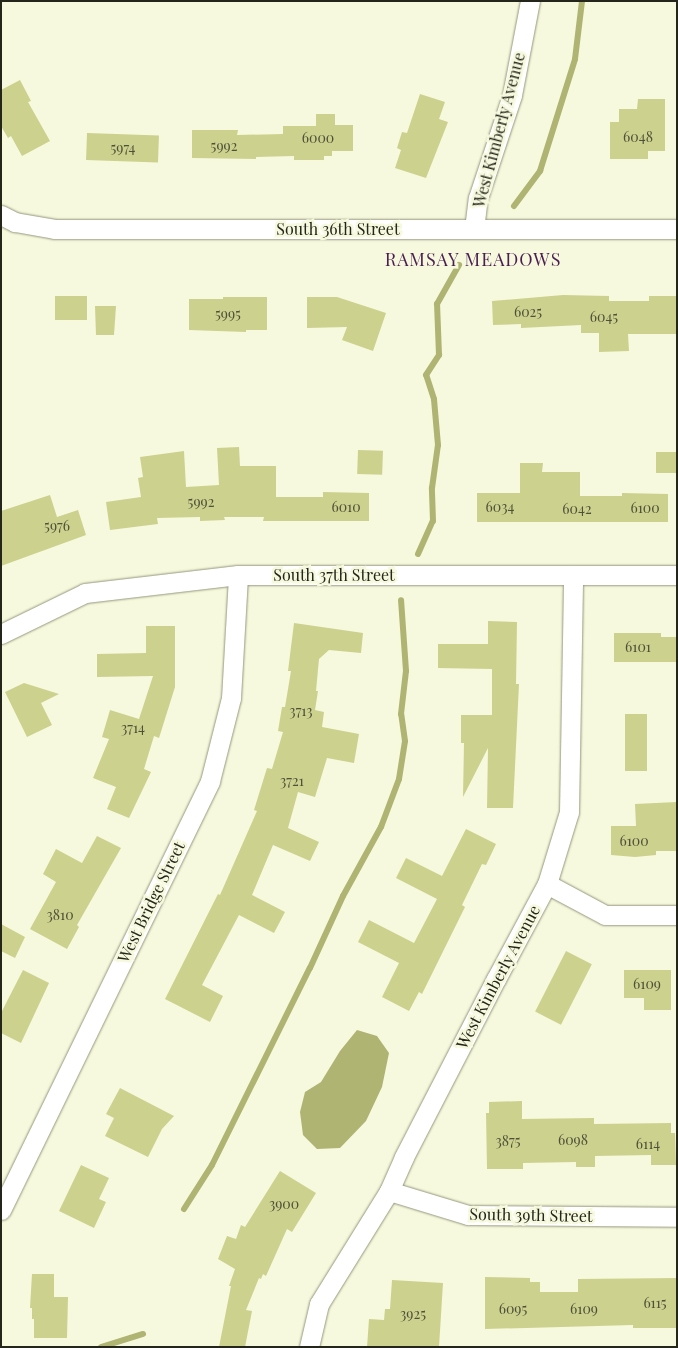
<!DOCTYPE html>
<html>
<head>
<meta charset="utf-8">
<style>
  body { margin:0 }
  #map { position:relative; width:678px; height:1348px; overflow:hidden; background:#f6f9dd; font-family:"Playfair Display",serif }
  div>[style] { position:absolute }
  .water>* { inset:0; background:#afb473 }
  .stream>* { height:6px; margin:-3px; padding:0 3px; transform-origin:3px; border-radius:3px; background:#afb473 }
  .building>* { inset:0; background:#ccd18e; transform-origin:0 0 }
  .roads { filter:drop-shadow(0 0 1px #95977e) drop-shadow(0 0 1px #95977e) }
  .minor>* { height:19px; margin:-9.5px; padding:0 9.5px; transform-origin:9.5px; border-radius:9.5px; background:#fff }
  span { translate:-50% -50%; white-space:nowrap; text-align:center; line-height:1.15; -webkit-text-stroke:5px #f6f9dd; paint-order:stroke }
  .number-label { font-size:14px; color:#4e5038 }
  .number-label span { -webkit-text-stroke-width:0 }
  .street-label { font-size:16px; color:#24251b }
  .neighbourhood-label { font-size:18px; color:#4a1e52; letter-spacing:1px }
  .frame { position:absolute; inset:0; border:2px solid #24251b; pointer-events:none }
</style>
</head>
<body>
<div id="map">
  <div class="water">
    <i style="clip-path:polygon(357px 1030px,377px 1036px,389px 1053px,382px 1087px,366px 1121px,340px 1148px,317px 1149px,303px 1135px,300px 1112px,305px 1092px,321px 1082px,340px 1051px)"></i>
  </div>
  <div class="stream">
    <i style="left:514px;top:206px;width:44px;rotate:-53.4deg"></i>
    <i style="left:540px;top:171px;width:117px;rotate:-72.6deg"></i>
    <i style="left:575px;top:59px;width:58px;rotate:-83.1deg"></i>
    <i style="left:418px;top:554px;width:36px;rotate:-66deg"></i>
    <i style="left:433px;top:521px;width:33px;rotate:-92deg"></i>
    <i style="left:432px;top:488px;width:43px;rotate:-82.1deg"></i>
    <i style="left:438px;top:445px;width:46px;rotate:-95deg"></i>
    <i style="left:434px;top:399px;width:25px;rotate:-108deg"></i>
    <i style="left:426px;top:375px;width:24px;rotate:-57deg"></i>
    <i style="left:439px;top:355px;width:51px;rotate:-92.2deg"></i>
    <i style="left:437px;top:304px;width:45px;rotate:-60.6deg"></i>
    <i style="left:184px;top:1209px;width:52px;rotate:-57.5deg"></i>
    <i style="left:212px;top:1165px;width:220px;rotate:-63.6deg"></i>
    <i style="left:310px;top:968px;width:79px;rotate:-65.4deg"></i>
    <i style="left:343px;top:896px;width:79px;rotate:-61.2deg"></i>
    <i style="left:381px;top:827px;width:51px;rotate:-69.4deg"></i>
    <i style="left:399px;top:779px;width:38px;rotate:-81deg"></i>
    <i style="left:405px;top:741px;width:27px;rotate:-98deg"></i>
    <i style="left:401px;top:714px;width:43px;rotate:-83.4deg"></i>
    <i style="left:406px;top:671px;width:71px;rotate:-94deg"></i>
    <i style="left:101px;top:1347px;width:44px;rotate:-17.2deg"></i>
  </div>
  <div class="building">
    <i style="clip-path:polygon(20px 80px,31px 101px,28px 102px,50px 141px,22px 156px,11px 136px,8px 138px,1px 126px,1px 90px)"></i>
    <i style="clip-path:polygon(420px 94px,445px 102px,439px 119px,448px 122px,426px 178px,395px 168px,401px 150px,397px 148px,402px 132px,407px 133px)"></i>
    <i style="clip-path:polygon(638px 99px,665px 99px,665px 151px,648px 151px,648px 159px,610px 159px,610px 122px,619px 122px,619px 109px,637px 109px)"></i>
    <i style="clip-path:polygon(316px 114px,335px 114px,335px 125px,353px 125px,353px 151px,332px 151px,332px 156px,324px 156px,324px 160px,294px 160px,294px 156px,256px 157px,256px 159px,192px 158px,192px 130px,238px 130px,237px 135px,283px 134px,283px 126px,316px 126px)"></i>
    <i style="left:87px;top:133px;width:72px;height:27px;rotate:2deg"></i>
    <i style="clip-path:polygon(563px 295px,609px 296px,609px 301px,649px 301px,649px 296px,677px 296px,677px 334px,628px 334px,629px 351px,599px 352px,599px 333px,581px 333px,581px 325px,521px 328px,521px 324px,493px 325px,492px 301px)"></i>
    <i style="left:55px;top:296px;width:32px;height:24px"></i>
    <i style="clip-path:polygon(223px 297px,267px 297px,267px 330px,246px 330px,246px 332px,189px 330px,189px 299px,223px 299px)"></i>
    <i style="clip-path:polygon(307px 297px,337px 297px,386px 313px,373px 351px,342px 340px,347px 327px,307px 328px)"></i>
    <i style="clip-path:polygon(95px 306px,116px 306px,114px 335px,96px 335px)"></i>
    <i style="clip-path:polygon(239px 447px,240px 466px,276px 466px,276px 497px,323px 497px,323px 492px,369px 493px,369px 521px,263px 521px,264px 517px,224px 517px,225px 520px,200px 521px,200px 517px,157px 518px,158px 524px,110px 530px,106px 502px,141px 497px,138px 478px,143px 477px,140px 457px,184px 451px,186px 487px,219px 485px,217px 448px)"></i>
    <i style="left:358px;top:450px;width:25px;height:24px;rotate:2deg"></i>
    <i style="left:656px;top:452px;width:21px;height:21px"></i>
    <i style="clip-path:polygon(520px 463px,543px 463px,542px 472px,580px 472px,580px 496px,622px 496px,622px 493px,668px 494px,668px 522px,477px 522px,477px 493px,520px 493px)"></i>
    <i style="clip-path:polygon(50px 495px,57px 517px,78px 510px,86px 535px,1px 566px,1px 511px)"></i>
    <i style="clip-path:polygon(488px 621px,517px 622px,516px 684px,519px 684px,513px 808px,487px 808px,488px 748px,463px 797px,464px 743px,461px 743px,461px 715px,492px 715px,492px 669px,438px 668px,438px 644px,488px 644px)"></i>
    <i style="clip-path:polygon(294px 623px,363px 633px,361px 653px,329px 650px,319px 659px,316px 691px,318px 691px,315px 710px,324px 712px,322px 727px,359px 734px,354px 763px,327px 758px,315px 797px,298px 792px,288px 828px,319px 842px,310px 861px,273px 845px,252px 895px,285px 912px,274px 933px,239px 915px,202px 985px,223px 996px,210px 1022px,165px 999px,218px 894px,220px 895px,257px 811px,254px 810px,267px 768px,272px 769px,283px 732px,278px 731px,282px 707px,285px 707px,291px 671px,288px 671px)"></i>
    <i style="clip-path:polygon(146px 626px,175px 626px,175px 687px,159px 738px,154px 736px,144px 769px,151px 772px,129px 818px,107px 809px,116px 787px,93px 778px,109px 739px,102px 737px,110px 710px,139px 719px,153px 676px,97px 677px,97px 654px,146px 653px)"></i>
    <i style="clip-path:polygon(614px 633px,661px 633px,661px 637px,677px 637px,677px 662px,614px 662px)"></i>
    <i style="clip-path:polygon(24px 683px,59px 694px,41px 703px,52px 725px,27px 737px,5px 692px)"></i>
    <i style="left:625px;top:714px;width:22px;height:57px"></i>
    <i style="clip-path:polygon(677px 802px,677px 851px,656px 851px,656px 855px,635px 857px,611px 855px,611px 826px,636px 826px,635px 804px)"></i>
    <i style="clip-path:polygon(466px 829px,496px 844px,486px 865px,482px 864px,462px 905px,465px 907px,422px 994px,419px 992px,409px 1011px,382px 997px,399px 963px,358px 942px,369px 920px,414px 943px,437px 899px,396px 878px,406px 858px,442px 876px)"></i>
    <i style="clip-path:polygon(97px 836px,121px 848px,77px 925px,79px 927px,67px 949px,30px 929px,56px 882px,43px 874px,56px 849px,82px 863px)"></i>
    <i style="clip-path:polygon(1px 924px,25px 937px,15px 958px,1px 951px)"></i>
    <i style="left:566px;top:951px;width:29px;height:68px;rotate:27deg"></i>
    <i style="clip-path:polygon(23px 970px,49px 983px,21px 1043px,1px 1033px,1px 1013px)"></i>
    <i style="clip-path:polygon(624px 970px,671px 970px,671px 1010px,644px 1010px,644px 998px,624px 998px)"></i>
    <i style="clip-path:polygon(120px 1088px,174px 1116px,162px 1129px,148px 1157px,105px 1136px,114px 1118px,106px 1114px)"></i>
    <i style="clip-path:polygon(522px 1101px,522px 1119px,594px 1118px,594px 1124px,671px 1123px,671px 1133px,675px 1133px,676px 1165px,651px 1165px,651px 1155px,595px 1156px,595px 1167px,576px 1167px,576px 1162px,523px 1163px,523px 1169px,487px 1169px,486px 1113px,489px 1113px,489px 1102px)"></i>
    <i style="clip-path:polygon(81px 1165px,109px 1178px,99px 1199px,106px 1202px,94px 1228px,59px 1211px)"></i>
    <i style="clip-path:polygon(280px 1171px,316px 1193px,292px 1232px,287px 1229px,266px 1276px,263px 1274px,261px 1279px,259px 1278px,246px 1310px,252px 1311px,245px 1347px,219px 1347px,231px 1286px,229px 1286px,235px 1269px,218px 1259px,227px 1236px,236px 1239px,241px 1225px,245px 1227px)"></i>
    <i style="clip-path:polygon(32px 1274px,54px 1274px,54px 1297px,68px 1297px,67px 1338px,34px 1338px,34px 1319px,32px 1319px,32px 1308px,30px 1308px)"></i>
    <i style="clip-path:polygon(485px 1277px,530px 1278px,530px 1282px,540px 1282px,540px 1292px,578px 1292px,578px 1279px,677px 1278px,677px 1328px,633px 1328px,633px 1325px,485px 1329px)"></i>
    <i style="clip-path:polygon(392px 1280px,443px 1283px,439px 1347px,367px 1347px,369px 1319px,384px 1320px,385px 1309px,390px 1309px)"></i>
  </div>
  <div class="roads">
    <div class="minor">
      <i style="left:1px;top:215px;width:16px;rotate:27deg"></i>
      <i style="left:15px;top:222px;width:40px;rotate:10deg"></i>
      <i style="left:54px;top:229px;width:623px"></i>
      <i style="left:474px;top:229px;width:31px;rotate:-83deg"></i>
      <i style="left:478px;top:198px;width:108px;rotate:-71.7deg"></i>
      <i style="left:512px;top:95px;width:96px;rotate:-79.2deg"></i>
      <i style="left:1px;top:634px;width:93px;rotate:-26deg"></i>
      <i style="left:85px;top:593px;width:154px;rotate:-6.7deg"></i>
      <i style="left:238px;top:575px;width:439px"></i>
      <i style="left:547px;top:884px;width:66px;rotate:28.1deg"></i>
      <i style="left:605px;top:915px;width:72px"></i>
      <i style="left:389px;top:1191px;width:83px;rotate:16.9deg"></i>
      <i style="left:468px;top:1215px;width:209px;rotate:0.5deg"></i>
      <i style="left:1px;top:1210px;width:477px;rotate:-64deg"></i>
      <i style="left:210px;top:781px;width:86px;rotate:-75.8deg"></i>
      <i style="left:231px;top:698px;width:123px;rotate:-86.7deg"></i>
      <i style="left:309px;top:1347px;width:44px;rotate:-76.9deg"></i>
      <i style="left:319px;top:1304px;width:133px;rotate:-58.2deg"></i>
      <i style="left:389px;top:1191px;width:37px;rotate:-66deg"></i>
      <i style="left:404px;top:1157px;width:200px;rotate:-62.7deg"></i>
      <i style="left:496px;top:979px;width:108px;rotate:-61.8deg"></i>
      <i style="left:547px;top:884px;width:75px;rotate:-73deg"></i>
      <i style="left:569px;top:812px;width:237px;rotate:-89deg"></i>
    </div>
  </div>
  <div class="number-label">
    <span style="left:638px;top:137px">6048</span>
    <span style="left:318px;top:138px">6000</span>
    <span style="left:224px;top:146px">5992</span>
    <span style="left:123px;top:148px">5974</span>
    <span style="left:528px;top:312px">6025</span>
    <span style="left:228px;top:314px">5995</span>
    <span style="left:604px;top:317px">6045</span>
    <span style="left:201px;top:502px">5992</span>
    <span style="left:346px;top:507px">6010</span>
    <span style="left:500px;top:507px">6034</span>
    <span style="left:645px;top:508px">6100</span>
    <span style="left:577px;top:509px">6042</span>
    <span style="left:57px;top:526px">5976</span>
    <span style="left:638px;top:647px">6101</span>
    <span style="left:301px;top:711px">3713</span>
    <span style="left:133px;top:728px">3714</span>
    <span style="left:292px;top:781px">3721</span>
    <span style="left:634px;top:841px">6100</span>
    <span style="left:60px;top:915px">3810</span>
    <span style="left:647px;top:984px">6109</span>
    <span style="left:573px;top:1140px">6098</span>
    <span style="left:508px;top:1141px">3875</span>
    <span style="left:648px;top:1144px">6114</span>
    <span style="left:284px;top:1204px">3900</span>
    <span style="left:655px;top:1303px">6115</span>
    <span style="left:513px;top:1309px">6095</span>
    <span style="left:584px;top:1309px">6109</span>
    <span style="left:413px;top:1314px">3925</span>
  </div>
  <div class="street-label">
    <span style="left:499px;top:130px;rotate:-75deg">West Kimberly Avenue</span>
    <span style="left:338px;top:229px">South 36th Street</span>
    <span style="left:334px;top:575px">South 37th Street</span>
    <span style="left:151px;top:902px;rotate:-64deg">West Bridge Street</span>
    <span style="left:498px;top:977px;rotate:-62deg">West Kimberly Avenue</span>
    <span style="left:531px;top:1215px;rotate:1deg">South 39th Street</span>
  </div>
  <div class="neighbourhood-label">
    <span style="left:473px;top:259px">RAMSAY MEADOWS</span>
  </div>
  <div class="frame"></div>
</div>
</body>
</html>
